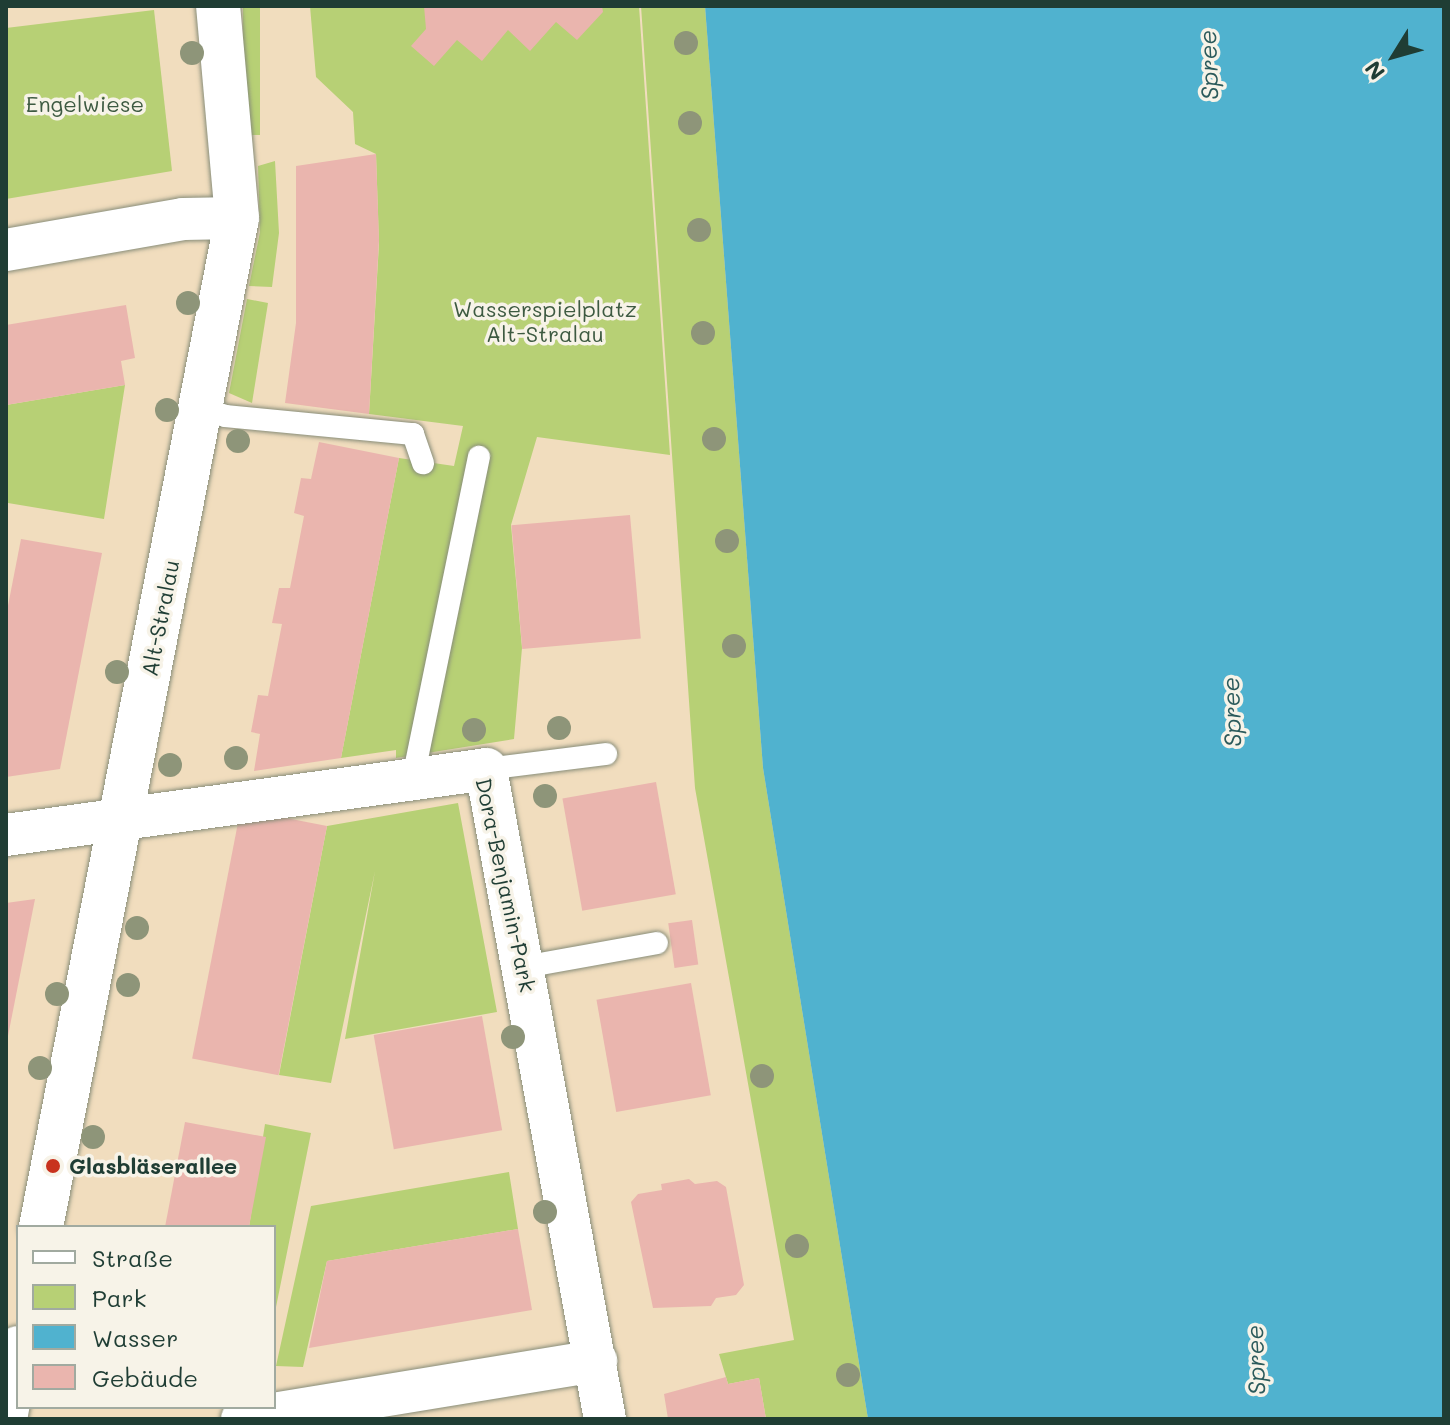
<!DOCTYPE html>
<html>
<head>
<meta charset="utf-8">
<style>
  body { margin:0 }
  #map { position:relative; width:1450px; height:1425px; overflow:hidden; background:#f1ddbe; font-family:Mali,sans-serif }
  div>[style] { position:absolute }
  .green>* { inset:0; background:#b7d075; transform-origin:0 0 }
  .water>* { inset:0; background:#50b2cf }
  .building>* { inset:0; background:#eab5ae; transform-origin:0 0 }
  .roads { filter:drop-shadow(0 0 2px #888d79) drop-shadow(0 0 2px #888d79) }
  .service>* { height:22px; margin:-11px; padding:0 11px; transform-origin:11px; border-radius:11px; background:#fff }
  .minor>* { height:42px; margin:-21px; padding:0 21px; transform-origin:21px; border-radius:21px; background:#fff }
  .tertiary>* { height:44px; margin:-22px; padding:0 22px; transform-origin:22px; border-radius:22px; background:#fff }
  .trees>* { width:24px; height:24px; margin:-12px; border-radius:50%; background:#8e9579 }
  .dots>* { width:22px; height:22px; translate:-50% -50%; box-sizing:border-box; border:4px solid #f7f3e8; border-radius:50% }
  span { translate:-50% -50%; white-space:nowrap; text-align:center; line-height:1.15; -webkit-text-stroke:7px #f7f3e8; paint-order:stroke }
  .park-label { font-size:22px; color:#3d5a41 }
  .street-label { font-size:22px; color:#1f3d34 }
  .poi-label { font-size:22px; color:#1f3d34; font-weight:700 }
  .left { translate:0 -50%; text-align:left }
  .water-label { font-size:24px; color:#2b5a5b; font-style:italic }
  .frame { position:absolute; inset:0; border:8px solid #1f3d34; pointer-events:none }
  .legend { position:absolute; left:16px; top:1225px; width:260px; height:184px; box-sizing:border-box; background:#f7f3e8; border:2px solid #a1aaa0; margin:0; padding:10px 14px; list-style:none; font-size:24px; color:#1f3d34 }
  .legend li { display:flex; align-items:center; gap:16px; height:40px }
  .legend b { width:40px; border:2px solid #a1aaa0 }
  .north { position:absolute; left:1354px; top:16px; width:80px; height:80px; -webkit-text-stroke:6px #f7f3e8; paint-order:stroke; rotate:233deg; font-size:22px; font-weight:700; line-height:32px; text-align:center; color:#1f3d34 }
  .north::after { content:''; display:block; margin:auto; width:28px; height:36px; background:#1f3d34; clip-path:polygon(50% 0,100% 100%,50% 72%,0 100%) }
</style>
</head>
<body>
<div id="map">
  <div class="green">
    <i style="left:243px;top:6px;width:17px;height:129px"></i>
    <i style="clip-path:polygon(310px 6px,639px 6px,670px 455px,537px 437px,511px 525px,522px 648px,514px 739px,396px 758px,396px 750px,341px 758px,399px 458px,454px 466px,463px 426px,369px 414px,379px 244px,376px 154px,355px 144px,353px 112px,316px 77px)"></i>
    <i style="clip-path:polygon(641px 6px,705px 6px,763px 768px,868px 1419px,766px 1419px,759px 1378px,728px 1384px,719px 1354px,794px 1340px,695px 788px)"></i>
    <i style="clip-path:polygon(154px 10px,172px 171px,6px 199px,6px 28px)"></i>
    <i style="clip-path:polygon(275px 161px,279px 233px,272px 287px,249px 286px,260px 232px,258px 166px)"></i>
    <i style="clip-path:polygon(247px 299px,268px 303px,252px 403px,229px 393px)"></i>
    <i style="clip-path:polygon(125px 385px,104px 519px,8px 503px,6px 510px,6px 405px)"></i>
    <i style="clip-path:polygon(458px 803px,497px 1012px,345px 1039px,375px 871px,331px 1083px,279px 1075px,327px 826px)"></i>
    <i style="clip-path:polygon(265px 1124px,311px 1133px,274px 1317px,274px 1227px,249px 1227px)"></i>
    <i style="clip-path:polygon(509px 1172px,518px 1229px,327px 1261px,303px 1367px,276px 1366px,311px 1206px)"></i>
  </div>
  <div class="water">
    <i style="clip-path:polygon(705px 6px,1444px 6px,1444px 1419px,868px 1419px,763px 768px)"></i>
  </div>
  <div class="building">
    <i style="clip-path:polygon(424px 6px,602px 6px,603px 12px,577px 40px,556px 22px,530px 51px,508px 30px,482px 61px,457px 40px,434px 66px,411px 46px,426px 29px)"></i>
    <i style="clip-path:polygon(376px 154px,379px 240px,369px 414px,285px 403px,296px 323px,296px 166px)"></i>
    <i style="clip-path:polygon(126px 305px,135px 358px,121px 361px,125px 385px,6px 405px,6px 325px)"></i>
    <i style="clip-path:polygon(319px 442px,399px 458px,341px 758px,254px 771px,260px 734px,251px 732px,258px 695px,268px 696px,282px 624px,272px 623px,279px 588px,290px 588px,304px 516px,294px 513px,301px 478px,311px 479px)"></i>
    <i style="left:630px;top:515px;width:124px;height:119px;rotate:85deg"></i>
    <i style="clip-path:polygon(21px 539px,102px 553px,60px 769px,6px 777px,6px 616px)"></i>
    <i style="left:656px;top:782px;width:114px;height:95px;rotate:80deg"></i>
    <i style="left:327px;top:826px;width:254px;height:88px;rotate:101deg"></i>
    <i style="clip-path:polygon(35px 899px,7px 1041px,6px 1041px,6px 903px)"></i>
    <i style="left:692px;top:920px;width:45px;height:24px;rotate:82deg"></i>
    <i style="left:691px;top:983px;width:114px;height:96px;rotate:80deg"></i>
    <i style="left:482px;top:1016px;width:116px;height:110px;rotate:80deg"></i>
    <i style="clip-path:polygon(185px 1122px,266px 1137px,249px 1227px,165px 1227px)"></i>
    <i style="clip-path:polygon(689px 1179px,695px 1184px,717px 1181px,726px 1187px,744px 1285px,736px 1295px,716px 1298px,711px 1306px,653px 1308px,631px 1202px,638px 1194px,662px 1190px,661px 1184px)"></i>
    <i style="clip-path:polygon(518px 1229px,532px 1310px,309px 1348px,327px 1261px)"></i>
    <i style="clip-path:polygon(726px 1377px,728px 1384px,759px 1378px,766px 1419px,668px 1419px,664px 1394px)"></i>
  </div>
  <div class="roads">
    <div class="service">
      <i style="left:201px;top:408px;width:25px;rotate:18deg"></i>
      <i style="left:225px;top:416px;width:189px;rotate:5.5deg"></i>
      <i style="left:413px;top:434px;width:31px;rotate:71deg"></i>
      <i style="left:486px;top:769px;width:121px;rotate:-7.1deg"></i>
      <i style="left:413px;top:778px;width:328px;rotate:-78.4deg"></i>
      <i style="left:524px;top:967px;width:135px;rotate:-10.2deg"></i>
    </div>
    <div class="minor">
      <i style="left:6px;top:250px;width:180px;rotate:-9.9deg"></i>
      <i style="left:183px;top:219px;width:54px;rotate:-1.1deg"></i>
      <i style="left:6px;top:835px;width:485px;rotate:-7.8deg"></i>
      <i style="left:486px;top:769px;width:661px;rotate:79.63deg"></i>
      <i style="left:242px;top:1419px;width:359px;rotate:-9.3deg"></i>
    </div>
    <div class="tertiary">
      <i style="left:41px;top:1227px;width:1028px;rotate:-79.01deg"></i>
      <i style="left:237px;top:218px;width:213px;rotate:-95.1deg"></i>
      <i style="left:6px;top:1414px;width:67px;rotate:-79.7deg"></i>
    </div>
  </div>
  <div class="trees">
    <i style="left:686px;top:43px"></i>
    <i style="left:192px;top:53px"></i>
    <i style="left:690px;top:123px"></i>
    <i style="left:699px;top:230px"></i>
    <i style="left:188px;top:303px"></i>
    <i style="left:703px;top:333px"></i>
    <i style="left:167px;top:410px"></i>
    <i style="left:714px;top:439px"></i>
    <i style="left:238px;top:441px"></i>
    <i style="left:727px;top:541px"></i>
    <i style="left:734px;top:646px"></i>
    <i style="left:117px;top:672px"></i>
    <i style="left:559px;top:728px"></i>
    <i style="left:474px;top:730px"></i>
    <i style="left:236px;top:758px"></i>
    <i style="left:170px;top:765px"></i>
    <i style="left:545px;top:796px"></i>
    <i style="left:137px;top:928px"></i>
    <i style="left:128px;top:985px"></i>
    <i style="left:57px;top:994px"></i>
    <i style="left:513px;top:1037px"></i>
    <i style="left:40px;top:1068px"></i>
    <i style="left:762px;top:1076px"></i>
    <i style="left:93px;top:1137px"></i>
    <i style="left:545px;top:1212px"></i>
    <i style="left:797px;top:1246px"></i>
    <i style="left:848px;top:1375px"></i>
  </div>
  <div class="dots">
    <i style="left:53px;top:1166px;background:#c8321e"></i>
  </div>
  <div class="park-label">
    <span style="left:85px;top:104px">Engelwiese</span>
    <span style="left:545px;top:321px">Wasserspielplatz<br>Alt-Stralau</span>
  </div>
  <div class="street-label">
    <span style="left:160px;top:618px;rotate:-79deg">Alt-Stralau</span>
    <span style="left:506px;top:885px;rotate:78deg">Dora-Benjamin-Park</span>
  </div>
  <div class="poi-label">
    <span class="left" style="left:69px;top:1166px">Glasbläserallee</span>
  </div>
  <div class="water-label">
    <span style="left:1208px;top:65px;rotate:-92deg">Spree</span>
    <span style="left:1231px;top:712px;rotate:-92deg">Spree</span>
    <span style="left:1255px;top:1360px;rotate:-92deg">Spree</span>
  </div>
  <div class="frame"></div>
  <ul class="legend">
  <li><b style="height:10px;background:#fff"></b>Straße</li>
  <li><b style="height:22px;background:#b7d075"></b>Park</li>
  <li><b style="height:22px;background:#50b2cf"></b>Wasser</li>
  <li><b style="height:22px;background:#eab5ae"></b>Gebäude</li>
  </ul>
  <div class="north">N</div>
</div>
</body>
</html>
